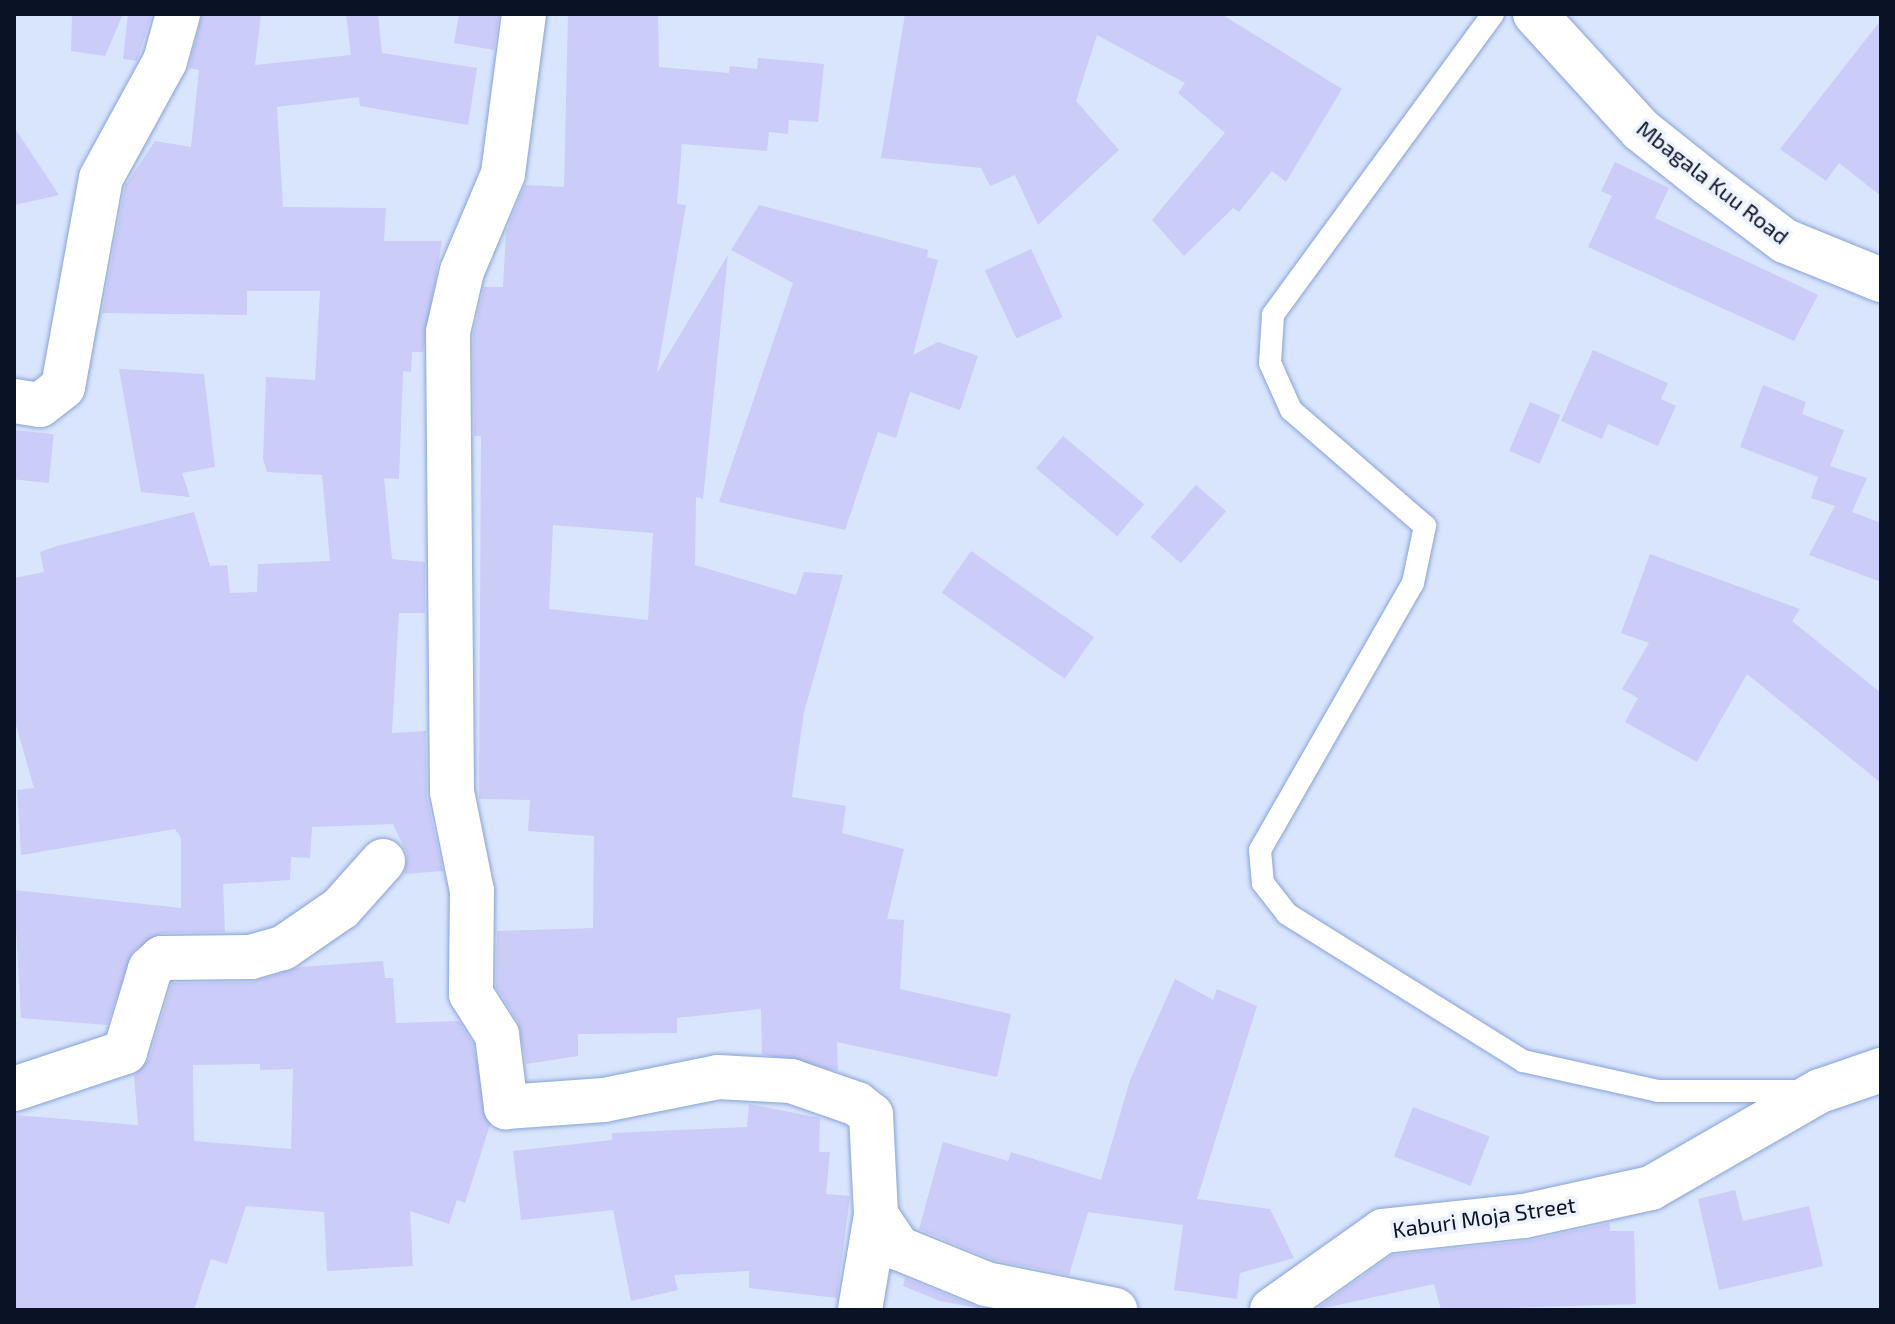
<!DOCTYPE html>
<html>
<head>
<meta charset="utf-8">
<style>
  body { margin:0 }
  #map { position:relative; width:1895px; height:1324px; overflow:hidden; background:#d9e5fc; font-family:"Exo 2",sans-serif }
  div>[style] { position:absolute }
  .building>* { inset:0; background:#cbccf7; transform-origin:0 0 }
  .roads { filter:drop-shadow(0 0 2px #88a2d8) drop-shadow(0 0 2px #88a2d8) }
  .service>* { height:22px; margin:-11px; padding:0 11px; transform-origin:11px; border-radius:11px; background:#fff }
  .minor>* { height:44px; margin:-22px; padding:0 22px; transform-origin:22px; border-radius:22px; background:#fff }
  .tertiary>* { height:44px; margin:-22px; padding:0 22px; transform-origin:22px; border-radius:22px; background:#fff }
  span { translate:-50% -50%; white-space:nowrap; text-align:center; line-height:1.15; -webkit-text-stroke:7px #ecf2fe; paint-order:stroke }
  .street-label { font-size:22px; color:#0a1226 }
  .frame { position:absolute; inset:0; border:16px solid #0a1226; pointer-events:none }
</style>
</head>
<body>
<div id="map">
  <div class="building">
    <i style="clip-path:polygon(72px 14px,123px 14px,105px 56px,71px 51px)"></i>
    <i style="clip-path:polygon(128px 14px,152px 14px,137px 61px,123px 59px)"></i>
    <i style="clip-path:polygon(202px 14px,261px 14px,255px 65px,351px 55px,346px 14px,378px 14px,382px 53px,477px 68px,468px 125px,360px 106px,359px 97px,277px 107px,283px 207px,386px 208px,384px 241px,442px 241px,423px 352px,412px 352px,411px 372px,403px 371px,399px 479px,384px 478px,392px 559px,425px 562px,425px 613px,399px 613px,392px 733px,426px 731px,427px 797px,443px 871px,404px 874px,407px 854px,393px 824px,312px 827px,310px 858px,291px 857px,290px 880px,223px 884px,225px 932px,162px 933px,133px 951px,107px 1025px,21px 1018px,14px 890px,181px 908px,181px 838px,175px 829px,21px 855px,17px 790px,34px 788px,14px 718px,14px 578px,44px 572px,40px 552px,57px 546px,194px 512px,210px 566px,227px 565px,230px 593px,257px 592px,258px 564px,330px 561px,322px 475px,267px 472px,263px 459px,266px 377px,315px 380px,320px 291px,247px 291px,247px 315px,102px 313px,125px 186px,155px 141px,191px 147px,199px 70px,189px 68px)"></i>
    <i style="clip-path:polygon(459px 14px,499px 14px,494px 50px,454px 43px)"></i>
    <i style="clip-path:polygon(evenodd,568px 14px,658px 14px,659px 67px,729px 73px,730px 66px,757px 69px,758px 58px,824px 64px,818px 122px,789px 120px,788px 134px,769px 132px,767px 151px,682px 144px,677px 204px,686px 205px,657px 373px,728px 255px,703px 499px,696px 497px,695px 565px,796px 595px,804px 572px,843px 575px,804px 712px,792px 797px,846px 806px,842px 833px,904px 849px,887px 919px,904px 920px,900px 989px,1011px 1014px,997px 1077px,837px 1042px,838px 1071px,762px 1054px,761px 1009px,677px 1018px,677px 1033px,578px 1034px,578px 1056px,526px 1064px,518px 1022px,496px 987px,497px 931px,593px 928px,594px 836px,528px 831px,530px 800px,479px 799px,481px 436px,474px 436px,473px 335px,484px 287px,503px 287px,506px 232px,525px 185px,564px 187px,568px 14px,553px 525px,653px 533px,648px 620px,549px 609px,553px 525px)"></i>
    <i style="clip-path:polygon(905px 14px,1221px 14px,1342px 89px,1286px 182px,1272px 171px,1239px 212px,1233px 208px,1184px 256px,1152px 220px,1225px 133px,1178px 93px,1185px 83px,1097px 35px,1076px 101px,1119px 150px,1038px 225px,1015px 175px,990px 186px,981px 168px,881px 158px)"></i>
    <i style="clip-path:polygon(1881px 20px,1881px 196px,1839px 163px,1826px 181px,1780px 149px)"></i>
    <i style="clip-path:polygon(14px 127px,59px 195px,14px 205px)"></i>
    <i style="clip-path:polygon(1615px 162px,1669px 188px,1655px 218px,1818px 295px,1794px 341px,1588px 247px,1612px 196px,1601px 191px)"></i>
    <i style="clip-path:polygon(759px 205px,928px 250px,927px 257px,938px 260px,913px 355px,938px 342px,978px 356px,960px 410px,910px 392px,896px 438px,878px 432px,845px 530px,719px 502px,793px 283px,731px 250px)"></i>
    <i style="left:1031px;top:249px;width:75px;height:51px;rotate:65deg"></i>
    <i style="clip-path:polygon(1593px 350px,1668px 383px,1661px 399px,1676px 406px,1658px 446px,1608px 424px,1602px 439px,1561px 421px)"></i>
    <i style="clip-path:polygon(119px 369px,204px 374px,215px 467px,182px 473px,190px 497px,141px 492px)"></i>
    <i style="clip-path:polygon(1763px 385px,1806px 402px,1802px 414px,1844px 430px,1830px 466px,1867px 478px,1852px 512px,1881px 523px,1881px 582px,1809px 555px,1835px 506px,1811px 498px,1818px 477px,1740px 447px)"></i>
    <i style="left:1530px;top:402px;width:33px;height:53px;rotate:23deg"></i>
    <i style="left:14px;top:430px;width:40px;height:49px;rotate:6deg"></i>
    <i style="left:1063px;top:436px;width:106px;height:42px;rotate:40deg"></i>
    <i style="left:1196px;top:485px;width:40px;height:69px;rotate:41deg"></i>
    <i style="left:971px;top:551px;width:150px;height:51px;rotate:35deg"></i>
    <i style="clip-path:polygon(1650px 554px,1800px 609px,1792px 621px,1881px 693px,1881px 783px,1747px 674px,1697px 762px,1625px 722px,1638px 698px,1622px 689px,1649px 643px,1621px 633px)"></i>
    <i style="clip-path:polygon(evenodd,383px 961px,385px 978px,393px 978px,396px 1023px,459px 1021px,473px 1044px,490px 1125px,465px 1203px,457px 1200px,449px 1224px,410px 1211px,413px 1266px,327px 1271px,324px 1212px,246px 1206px,227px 1264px,211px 1259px,194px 1310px,14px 1310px,14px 1115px,138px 1125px,134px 1075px,149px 1059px,172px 983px,252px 982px,300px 967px,383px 961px,260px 1064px,260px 1070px,293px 1069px,291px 1149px,194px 1141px,193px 1065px,260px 1064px)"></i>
    <i style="clip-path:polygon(1175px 979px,1213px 1000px,1217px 989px,1257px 1006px,1197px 1199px,1270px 1209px,1294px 1258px,1240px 1273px,1237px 1299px,1174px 1290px,1183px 1225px,1088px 1212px,1069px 1275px,993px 1260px,919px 1229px,943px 1142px,1008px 1161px,1011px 1152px,1101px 1180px,1130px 1080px)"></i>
    <i style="clip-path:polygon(749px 1104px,820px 1118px,819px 1152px,830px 1152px,826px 1194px,850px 1196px,837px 1298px,749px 1288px,749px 1271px,674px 1275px,678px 1290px,631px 1301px,613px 1210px,521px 1220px,513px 1151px,612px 1140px,612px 1133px,747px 1127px)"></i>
    <i style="left:1413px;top:1107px;width:82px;height:53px;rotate:21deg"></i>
    <i style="clip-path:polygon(1735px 1190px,1743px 1221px,1809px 1206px,1823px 1266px,1719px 1290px,1698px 1199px)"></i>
    <i style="clip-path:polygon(1610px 1223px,1610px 1231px,1634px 1231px,1636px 1304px,1441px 1310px,1434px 1284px,1315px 1310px,1392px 1255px,1527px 1241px)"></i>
    <i style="clip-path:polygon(905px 1278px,977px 1307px,988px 1310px,940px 1301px,903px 1286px)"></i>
  </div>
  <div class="roads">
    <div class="service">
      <i style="left:1493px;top:14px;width:373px;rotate:126.2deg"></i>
      <i style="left:1273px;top:315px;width:48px;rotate:93.6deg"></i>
      <i style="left:1270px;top:363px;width:51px;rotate:65.9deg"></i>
      <i style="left:1291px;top:410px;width:177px;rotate:40.9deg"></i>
      <i style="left:1425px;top:526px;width:58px;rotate:101.9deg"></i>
      <i style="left:1413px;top:583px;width:308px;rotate:119.8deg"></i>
      <i style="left:1260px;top:850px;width:33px;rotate:85deg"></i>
      <i style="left:1263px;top:883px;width:39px;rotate:52deg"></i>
      <i style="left:1287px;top:914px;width:278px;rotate:31.9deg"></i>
      <i style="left:1523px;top:1061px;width:138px;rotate:12.5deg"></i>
      <i style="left:1658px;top:1091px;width:149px"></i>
    </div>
    <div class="minor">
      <i style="left:524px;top:14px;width:161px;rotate:97.5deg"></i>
      <i style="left:503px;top:174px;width:105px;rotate:112.9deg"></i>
      <i style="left:462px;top:271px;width:63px;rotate:102.9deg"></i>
      <i style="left:448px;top:332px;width:460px;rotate:89.5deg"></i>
      <i style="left:452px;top:792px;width:101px;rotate:78.6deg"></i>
      <i style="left:472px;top:891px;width:103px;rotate:90.6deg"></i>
      <i style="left:471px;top:994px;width:49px;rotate:57.6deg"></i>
      <i style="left:497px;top:1035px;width:73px;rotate:82.9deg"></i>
      <i style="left:506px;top:1107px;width:98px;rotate:-4.1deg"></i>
      <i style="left:604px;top:1100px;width:116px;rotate:-11.4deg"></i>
      <i style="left:718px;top:1077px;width:73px;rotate:3.1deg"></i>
      <i style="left:791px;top:1081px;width:70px;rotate:19.2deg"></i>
      <i style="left:857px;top:1104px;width:18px;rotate:38deg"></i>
      <i style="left:871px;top:1115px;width:100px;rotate:87.1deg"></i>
      <i style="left:876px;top:1215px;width:96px;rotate:99.6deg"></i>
      <i style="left:14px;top:401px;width:26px;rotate:9deg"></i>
      <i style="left:40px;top:405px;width:29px;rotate:-38deg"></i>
      <i style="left:63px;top:387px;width:212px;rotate:-79.7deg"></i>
      <i style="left:101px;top:178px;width:133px;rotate:-61.3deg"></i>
      <i style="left:165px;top:61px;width:49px;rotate:-74.5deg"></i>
      <i style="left:14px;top:1089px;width:117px;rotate:-18.4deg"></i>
      <i style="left:125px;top:1052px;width:87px;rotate:-73.2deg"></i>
      <i style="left:150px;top:969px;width:16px;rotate:-43deg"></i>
      <i style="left:162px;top:958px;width:89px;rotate:-0.6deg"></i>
      <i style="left:251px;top:957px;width:33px;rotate:-16deg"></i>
      <i style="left:283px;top:948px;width:70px;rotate:-34.6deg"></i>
      <i style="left:341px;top:908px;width:63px;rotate:-48.2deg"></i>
      <i style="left:876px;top:1215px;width:40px;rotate:56deg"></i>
      <i style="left:898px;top:1248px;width:95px;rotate:22.2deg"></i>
      <i style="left:986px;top:1284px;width:132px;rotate:11.4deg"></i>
      <i style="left:1272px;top:1310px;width:136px;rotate:-35.4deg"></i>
      <i style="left:1383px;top:1231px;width:142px;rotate:-6.1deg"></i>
      <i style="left:1524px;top:1216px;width:130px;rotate:-12.4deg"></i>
      <i style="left:1651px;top:1188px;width:195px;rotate:-29.9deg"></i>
      <i style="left:1820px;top:1091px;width:65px;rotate:-19deg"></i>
    </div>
    <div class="tertiary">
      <i style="left:1535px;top:14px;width:157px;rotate:47.6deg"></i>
      <i style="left:1641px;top:130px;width:87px;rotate:38.5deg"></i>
      <i style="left:1709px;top:184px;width:95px;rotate:36.9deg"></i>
      <i style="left:1785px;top:241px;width:104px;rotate:22.1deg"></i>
    </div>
  </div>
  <div class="street-label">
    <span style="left:1713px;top:182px;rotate:38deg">Mbagala Kuu Road</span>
    <span style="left:1484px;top:1217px;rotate:-8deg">Kaburi Moja Street</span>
  </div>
  <div class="frame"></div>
</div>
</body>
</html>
